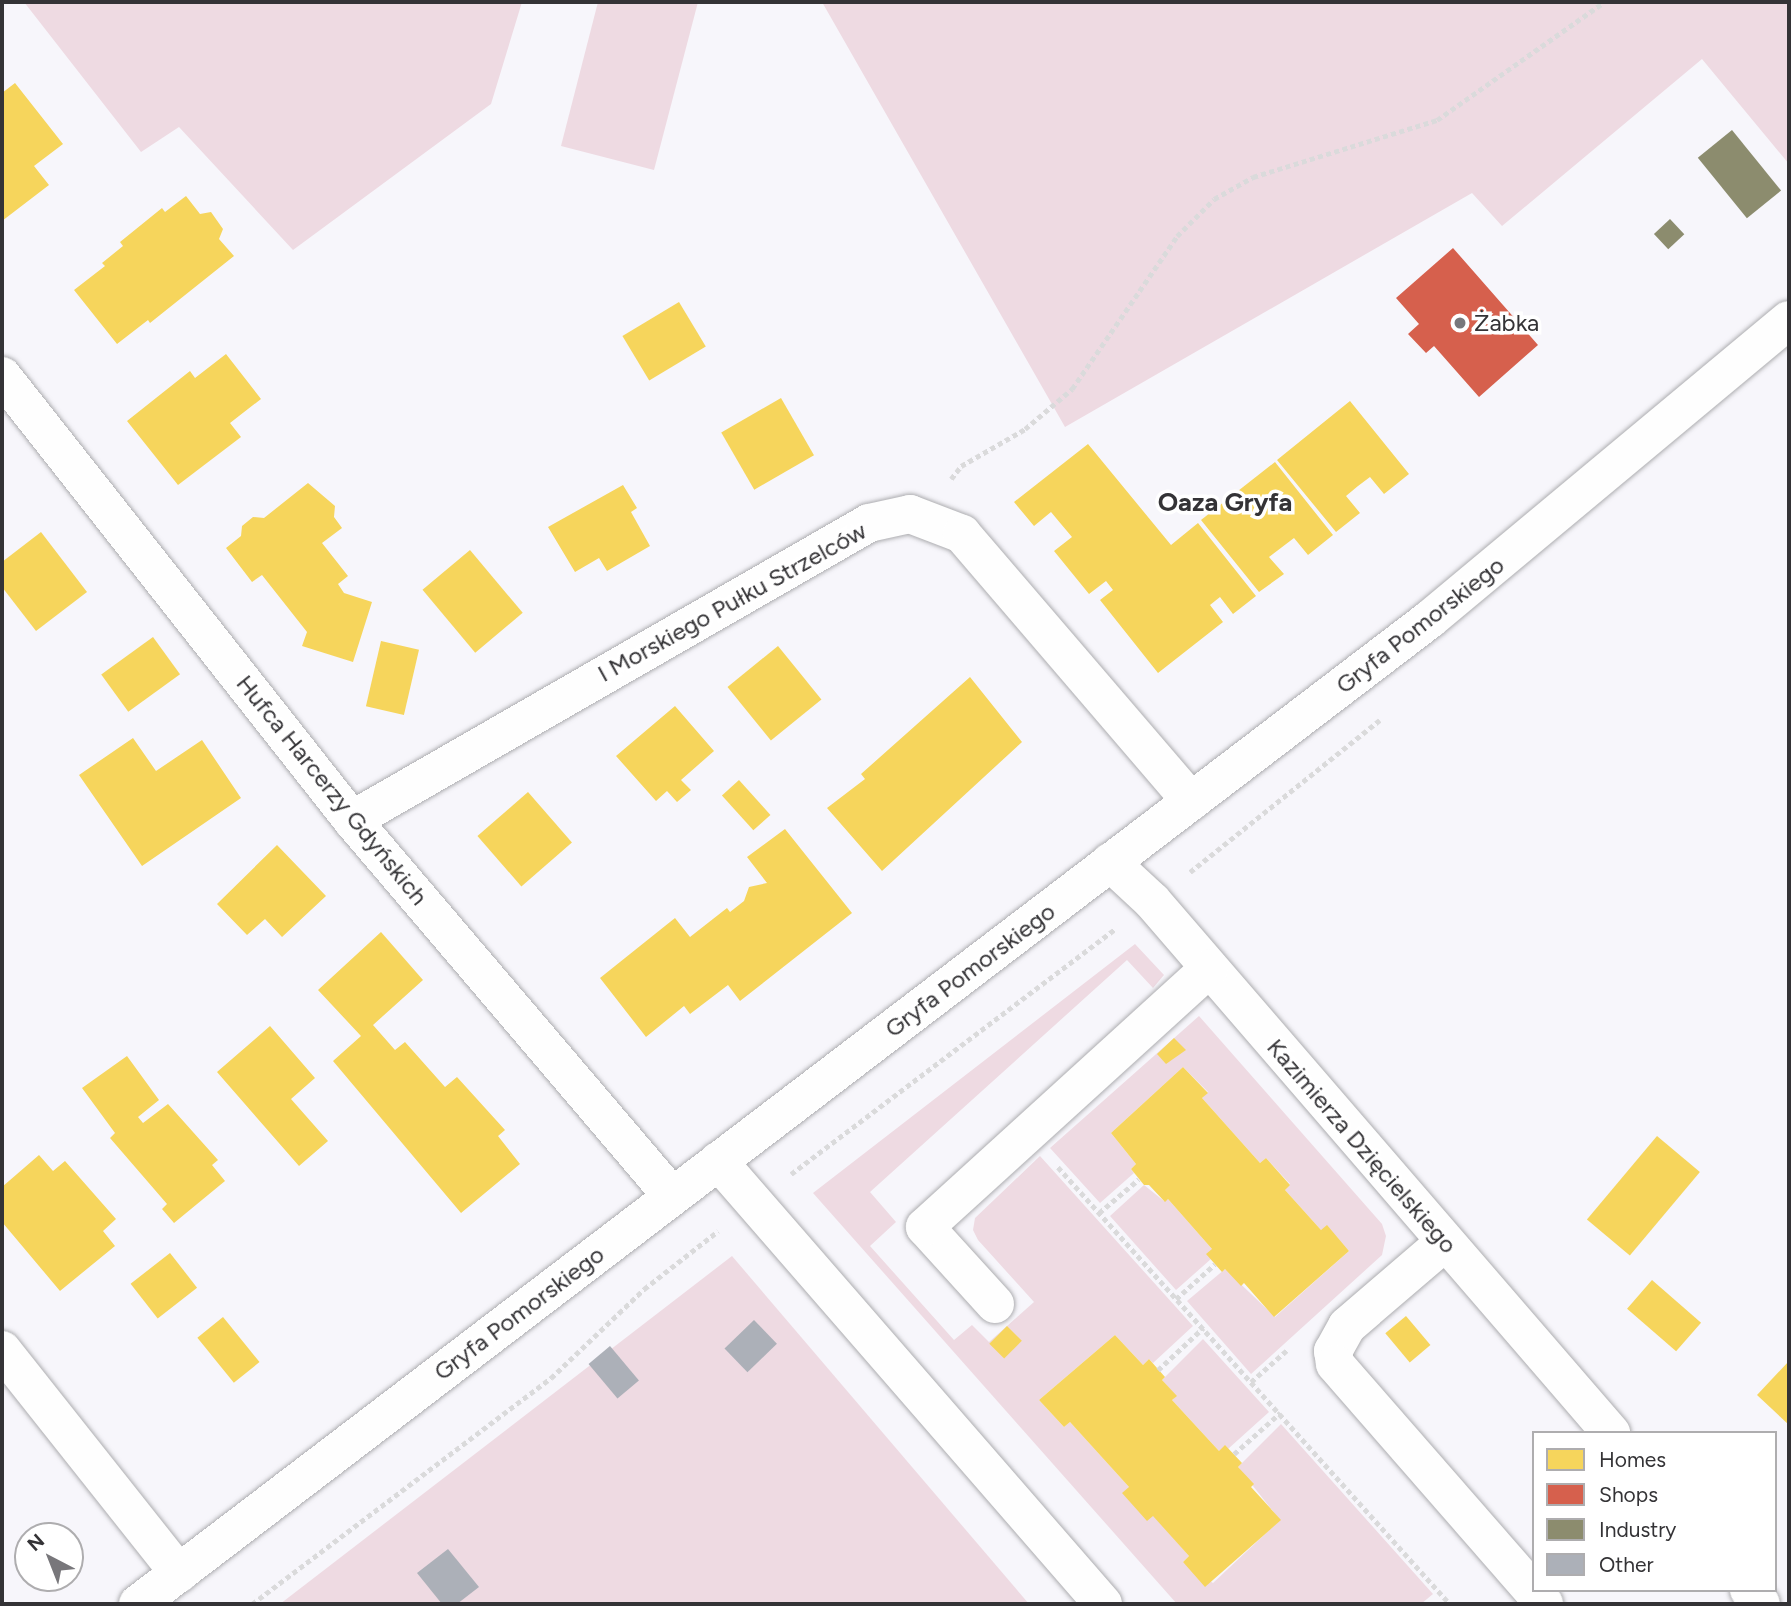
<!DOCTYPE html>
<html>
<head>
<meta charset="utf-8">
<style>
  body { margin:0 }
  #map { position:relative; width:1791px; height:1606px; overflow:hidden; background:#f7f6fb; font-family:Figtree,sans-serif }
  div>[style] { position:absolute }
  .green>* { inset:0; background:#eedae2 }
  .homes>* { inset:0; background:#f6d55c; transform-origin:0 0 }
  .shops>* { inset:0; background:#d6604d }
  .industry>* { inset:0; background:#8c8c6e; transform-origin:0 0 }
  .building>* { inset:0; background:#acb0b8; transform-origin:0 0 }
  .path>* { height:4.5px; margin-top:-2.25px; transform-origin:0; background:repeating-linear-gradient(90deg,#dadadb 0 5px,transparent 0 8.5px) }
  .roads { filter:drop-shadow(0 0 2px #adadb0) drop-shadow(0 0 2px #adadb0) }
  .street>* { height:38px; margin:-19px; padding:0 19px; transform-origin:19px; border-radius:19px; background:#fefefe }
  .secondary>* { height:38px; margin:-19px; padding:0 19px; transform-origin:19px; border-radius:19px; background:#fefefe }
  .dots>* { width:19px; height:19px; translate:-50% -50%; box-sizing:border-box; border:4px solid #fff; border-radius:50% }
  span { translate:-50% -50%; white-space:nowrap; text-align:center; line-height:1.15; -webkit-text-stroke:7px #fff; paint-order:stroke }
  .poi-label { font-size:24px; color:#343336 }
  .left { translate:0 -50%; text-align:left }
  .street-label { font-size:24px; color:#343336 }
  .neighbourhood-label { font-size:26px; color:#343336; font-weight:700 }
  .frame { position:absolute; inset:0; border:4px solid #343336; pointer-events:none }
  .legend { position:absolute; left:1532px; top:1431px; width:245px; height:161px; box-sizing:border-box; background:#fff; border:2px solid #aeadaf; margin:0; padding:9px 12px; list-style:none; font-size:21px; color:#343336 }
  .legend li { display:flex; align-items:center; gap:14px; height:35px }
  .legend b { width:35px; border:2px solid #aeadaf }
  .north { position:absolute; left:14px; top:1522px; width:70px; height:70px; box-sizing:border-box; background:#fff; border:2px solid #aeadaf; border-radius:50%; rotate:318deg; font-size:19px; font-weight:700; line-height:28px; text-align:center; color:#343336 }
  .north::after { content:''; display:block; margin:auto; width:24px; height:32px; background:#78777b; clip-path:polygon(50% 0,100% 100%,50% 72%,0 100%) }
</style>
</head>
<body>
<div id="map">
  <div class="green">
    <i style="clip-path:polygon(24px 2px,522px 2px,491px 104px,293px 250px,179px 127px,141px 152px)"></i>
    <i style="clip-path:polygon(598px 2px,698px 2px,654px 170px,561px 146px)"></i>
    <i style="clip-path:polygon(822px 2px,1789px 2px,1789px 164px,1702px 59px,1502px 226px,1472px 193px,1065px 427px)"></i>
    <i style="clip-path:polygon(1135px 944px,1164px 975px,1153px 988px,1127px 960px,870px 1192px,896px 1222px,870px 1246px,954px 1340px,972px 1325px,989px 1342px,1034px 1302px,978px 1240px,973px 1230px,975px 1218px,1040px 1156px,1193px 1326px,1153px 1363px,1149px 1359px,1143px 1365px,1115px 1335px,1039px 1400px,1064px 1427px,1070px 1422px,1129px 1487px,1189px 1556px,1183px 1562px,1213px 1583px,1280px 1520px,1238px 1467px,1281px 1424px,1433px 1594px,1421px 1604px,1177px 1604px,813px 1193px)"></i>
    <i style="clip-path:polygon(1199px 1016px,1382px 1224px,1386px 1236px,1382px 1255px,1251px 1374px,1187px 1301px,1225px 1269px,1275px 1317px,1349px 1251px,1328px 1227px,1321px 1230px,1285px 1190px,1290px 1184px,1266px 1158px,1260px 1163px,1202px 1098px,1208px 1092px,1183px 1067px,1111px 1133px,1136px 1164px,1131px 1169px,1134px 1173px,1100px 1203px,1050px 1148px)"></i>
    <i style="clip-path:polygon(1144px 1185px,1164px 1201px,1168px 1199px,1212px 1249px,1211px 1259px,1176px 1290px,1110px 1216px)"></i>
    <i style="clip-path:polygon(732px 1256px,1029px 1604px,280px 1604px)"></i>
    <i style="clip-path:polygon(1203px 1339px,1269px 1412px,1228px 1449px,1219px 1451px,1172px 1400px,1176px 1396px,1162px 1380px)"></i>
  </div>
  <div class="homes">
    <i style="clip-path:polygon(15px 83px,63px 144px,34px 166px,49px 185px,2px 221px,2px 93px)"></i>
    <i style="clip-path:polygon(186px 196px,200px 214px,211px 212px,223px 229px,219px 239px,234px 256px,150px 323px,148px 320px,117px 344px,74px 290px,105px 266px,102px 263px,123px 246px,120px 242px,162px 208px,165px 212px)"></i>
    <i style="left:679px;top:302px;width:52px;height:66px;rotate:59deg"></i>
    <i style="clip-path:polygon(226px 354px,261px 399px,230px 423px,241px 437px,178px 485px,127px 421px,190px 371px,195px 378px)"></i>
    <i style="left:781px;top:398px;width:66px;height:69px;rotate:60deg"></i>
    <i style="clip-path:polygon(1350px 401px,1409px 474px,1384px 494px,1370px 477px,1358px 486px,1346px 496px,1360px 513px,1336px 532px,1277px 460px)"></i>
    <i style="clip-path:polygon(1088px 444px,1171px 545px,1198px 523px,1256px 596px,1233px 614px,1220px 597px,1210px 605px,1223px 622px,1158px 673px,1100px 600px,1113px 590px,1106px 581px,1089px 594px,1054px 551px,1072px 537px,1061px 524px,1051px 512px,1034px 526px,1014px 502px)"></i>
    <i style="clip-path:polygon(1275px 462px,1333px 535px,1308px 555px,1294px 538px,1269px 557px,1284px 574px,1259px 592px,1201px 520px)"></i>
    <i style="clip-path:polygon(308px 483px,335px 506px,334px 517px,342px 528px,322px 543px,348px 576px,338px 584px,344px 593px,372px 602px,353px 662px,302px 646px,307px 632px,262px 575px,252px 582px,226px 548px,241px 536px,242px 526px,253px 517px,264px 518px)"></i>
    <i style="clip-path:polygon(623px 485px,637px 508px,631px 512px,650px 546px,607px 571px,599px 558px,575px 572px,548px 527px)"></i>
    <i style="clip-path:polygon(41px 532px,87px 592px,36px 631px,2px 587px,2px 562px)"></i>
    <i style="left:470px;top:550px;width:82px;height:62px;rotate:50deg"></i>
    <i style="left:153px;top:637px;width:46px;height:64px;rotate:54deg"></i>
    <i style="left:381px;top:641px;width:39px;height:67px;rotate:13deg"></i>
    <i style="left:778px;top:646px;width:69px;height:65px;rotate:51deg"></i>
    <i style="clip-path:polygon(970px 677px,1022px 742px,882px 871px,827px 808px,865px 779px,861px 774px)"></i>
    <i style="clip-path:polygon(675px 706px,714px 751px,681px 780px,691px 790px,677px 802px,667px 791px,656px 801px,616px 756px)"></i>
    <i style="clip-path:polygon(133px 738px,156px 771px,202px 740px,241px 798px,142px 866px,79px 775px)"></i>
    <i style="left:739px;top:780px;width:47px;height:23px;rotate:48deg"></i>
    <i style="left:528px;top:792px;width:67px;height:67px;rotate:49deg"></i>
    <i style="clip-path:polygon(785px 829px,852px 913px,740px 1001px,728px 985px,690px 1014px,684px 1006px,646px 1037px,600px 978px,675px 918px,690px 937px,727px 908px,730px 912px,744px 901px,749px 887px,767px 883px,747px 857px)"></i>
    <i style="clip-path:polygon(277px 845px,326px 896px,282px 937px,265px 919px,247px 935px,217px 904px)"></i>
    <i style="clip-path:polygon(381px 932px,423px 980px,373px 1025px,395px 1050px,405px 1042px,445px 1087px,457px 1077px,505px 1130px,498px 1136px,520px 1164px,461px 1213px,333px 1061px,361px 1036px,318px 990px)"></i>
    <i style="clip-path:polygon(270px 1026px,315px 1078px,291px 1099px,328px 1141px,299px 1166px,217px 1072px)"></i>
    <i style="clip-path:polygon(1174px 1038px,1186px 1050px,1166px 1064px,1157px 1054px)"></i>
    <i style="clip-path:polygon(127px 1056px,159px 1100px,138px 1117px,143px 1123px,168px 1104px,218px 1160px,212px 1165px,225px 1181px,174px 1223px,162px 1209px,167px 1204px,110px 1138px,115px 1133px,82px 1088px)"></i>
    <i style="clip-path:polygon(1183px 1067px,1208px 1093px,1202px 1098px,1260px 1163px,1266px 1158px,1290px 1185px,1285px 1190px,1321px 1230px,1327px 1225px,1349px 1251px,1274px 1317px,1244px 1283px,1241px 1286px,1225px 1269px,1222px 1272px,1206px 1254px,1212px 1249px,1168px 1199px,1165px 1202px,1149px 1185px,1144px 1185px,1131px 1169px,1136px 1164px,1111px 1133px)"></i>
    <i style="left:1657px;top:1136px;width:56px;height:109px;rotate:40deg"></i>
    <i style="clip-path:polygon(39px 1155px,53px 1171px,65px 1161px,116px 1219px,103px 1231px,115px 1246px,60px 1291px,2px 1222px,2px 1187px)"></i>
    <i style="left:170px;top:1253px;width:44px;height:50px;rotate:52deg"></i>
    <i style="left:1652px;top:1280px;width:65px;height:38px;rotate:41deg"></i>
    <i style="left:1406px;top:1316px;width:38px;height:27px;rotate:50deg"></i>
    <i style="left:223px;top:1317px;width:58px;height:33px;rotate:51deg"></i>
    <i style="left:1007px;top:1326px;width:21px;height:25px;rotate:45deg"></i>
    <i style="clip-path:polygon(1115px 1335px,1143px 1365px,1149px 1359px,1165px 1377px,1162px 1380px,1177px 1396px,1172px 1400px,1219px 1451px,1225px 1445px,1242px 1463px,1238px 1467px,1254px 1484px,1251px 1487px,1281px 1520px,1205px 1587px,1183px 1562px,1189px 1556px,1153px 1516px,1147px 1521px,1122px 1493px,1129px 1487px,1070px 1422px,1064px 1427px,1039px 1400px)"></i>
    <i style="clip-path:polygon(1789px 1361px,1789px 1425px,1757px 1395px)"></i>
  </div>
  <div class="shops">
    <i style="clip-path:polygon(1453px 248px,1538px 345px,1479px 397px,1434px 346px,1426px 353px,1408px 334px,1419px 324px,1396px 298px)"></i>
  </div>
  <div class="industry">
    <i style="left:1732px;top:130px;width:78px;height:44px;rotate:51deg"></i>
    <i style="left:1670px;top:219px;width:21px;height:22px;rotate:47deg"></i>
  </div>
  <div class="building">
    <i style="left:754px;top:1320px;width:33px;height:41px;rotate:46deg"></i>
    <i style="left:610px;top:1346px;width:45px;height:28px;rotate:50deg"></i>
    <i style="clip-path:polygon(448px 1549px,479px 1587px,457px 1604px,442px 1604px,417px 1573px)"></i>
  </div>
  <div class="path">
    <i style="left:951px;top:479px;width:16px;rotate:-52deg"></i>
    <i style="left:961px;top:466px;width:74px;rotate:-30deg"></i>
    <i style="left:1025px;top:429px;width:62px;rotate:-40.4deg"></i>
    <i style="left:1072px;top:389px;width:186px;rotate:-55.5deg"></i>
    <i style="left:1177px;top:236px;width:52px;rotate:-45deg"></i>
    <i style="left:1214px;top:199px;width:45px;rotate:-29.4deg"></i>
    <i style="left:1253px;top:177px;width:193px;rotate:-17.2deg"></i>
    <i style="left:1437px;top:120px;width:204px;rotate:-35.2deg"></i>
    <i style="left:1190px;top:872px;width:243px;rotate:-38.7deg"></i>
    <i style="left:1058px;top:1167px;width:587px;rotate:48.11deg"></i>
    <i style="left:791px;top:1174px;width:405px;rotate:-37.1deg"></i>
    <i style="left:1099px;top:1213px;width:52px;rotate:-40.4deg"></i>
    <i style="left:1176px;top:1299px;width:52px;rotate:-41.9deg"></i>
    <i style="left:1158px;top:1370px;width:62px;rotate:-43deg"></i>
    <i style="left:1251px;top:1382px;width:48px;rotate:-41.6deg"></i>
    <i style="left:1234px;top:1454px;width:62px;rotate:-41.7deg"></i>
    <i style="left:252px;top:1604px;width:375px;rotate:-37.1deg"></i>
    <i style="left:551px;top:1378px;width:129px;rotate:-43.7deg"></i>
    <i style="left:644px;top:1289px;width:94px;rotate:-38.1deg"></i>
  </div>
  <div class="roads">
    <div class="street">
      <i style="left:2px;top:376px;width:565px;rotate:51.75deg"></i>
      <i style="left:352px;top:820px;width:494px;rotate:49.6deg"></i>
      <i style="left:352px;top:820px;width:596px;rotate:-29.88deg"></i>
      <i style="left:869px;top:523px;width:42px;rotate:-12.4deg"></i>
      <i style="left:910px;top:514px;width:56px;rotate:21deg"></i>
      <i style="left:962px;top:534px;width:352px;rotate:49.4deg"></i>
      <i style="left:1110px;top:862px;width:57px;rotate:42.9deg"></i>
      <i style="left:1152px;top:901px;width:703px;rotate:49.21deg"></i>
      <i style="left:718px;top:1161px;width:587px;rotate:49.01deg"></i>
      <i style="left:1445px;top:1242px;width:129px;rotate:139.4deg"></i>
      <i style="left:1347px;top:1326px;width:29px;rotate:119deg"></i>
      <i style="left:1333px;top:1351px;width:13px;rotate:81deg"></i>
      <i style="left:1335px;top:1364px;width:318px;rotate:48.9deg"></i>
      <i style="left:995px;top:1304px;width:104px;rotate:-132.3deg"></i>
      <i style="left:925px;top:1227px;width:384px;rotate:-42.3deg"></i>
      <i style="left:2px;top:1350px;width:285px;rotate:51.6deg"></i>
      <i style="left:1749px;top:1590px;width:18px;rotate:49deg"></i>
    </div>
    <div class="secondary">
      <i style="left:138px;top:1604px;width:1625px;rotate:-37.32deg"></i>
      <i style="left:1430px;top:619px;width:467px;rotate:-39.8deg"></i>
    </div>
  </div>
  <div class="dots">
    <i style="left:1460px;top:323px;background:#78777b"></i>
  </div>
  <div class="poi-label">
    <span class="left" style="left:1474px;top:323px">Żabka</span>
  </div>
  <div class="street-label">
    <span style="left:732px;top:602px;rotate:-29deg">I Morskiego Pułku Strzelców</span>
    <span style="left:1420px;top:625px;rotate:-38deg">Gryfa Pomorskiego</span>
    <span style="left:332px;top:790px;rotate:51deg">Hufca Harcerzy Gdyńskich</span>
    <span style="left:970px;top:970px;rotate:-37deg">Gryfa Pomorskiego</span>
    <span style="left:1362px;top:1146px;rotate:49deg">Kazimierza Dzięcielskiego</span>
    <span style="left:519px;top:1313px;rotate:-37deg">Gryfa Pomorskiego</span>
  </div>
  <div class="neighbourhood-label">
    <span style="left:1225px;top:503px">Oaza Gryfa</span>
  </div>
  <div class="frame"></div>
  <ul class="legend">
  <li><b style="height:19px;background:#f6d55c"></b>Homes</li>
  <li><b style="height:19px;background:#d6604d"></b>Shops</li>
  <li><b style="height:19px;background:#8c8c6e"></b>Industry</li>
  <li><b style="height:19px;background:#acb0b8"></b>Other</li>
  </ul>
  <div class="north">N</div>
</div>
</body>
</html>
